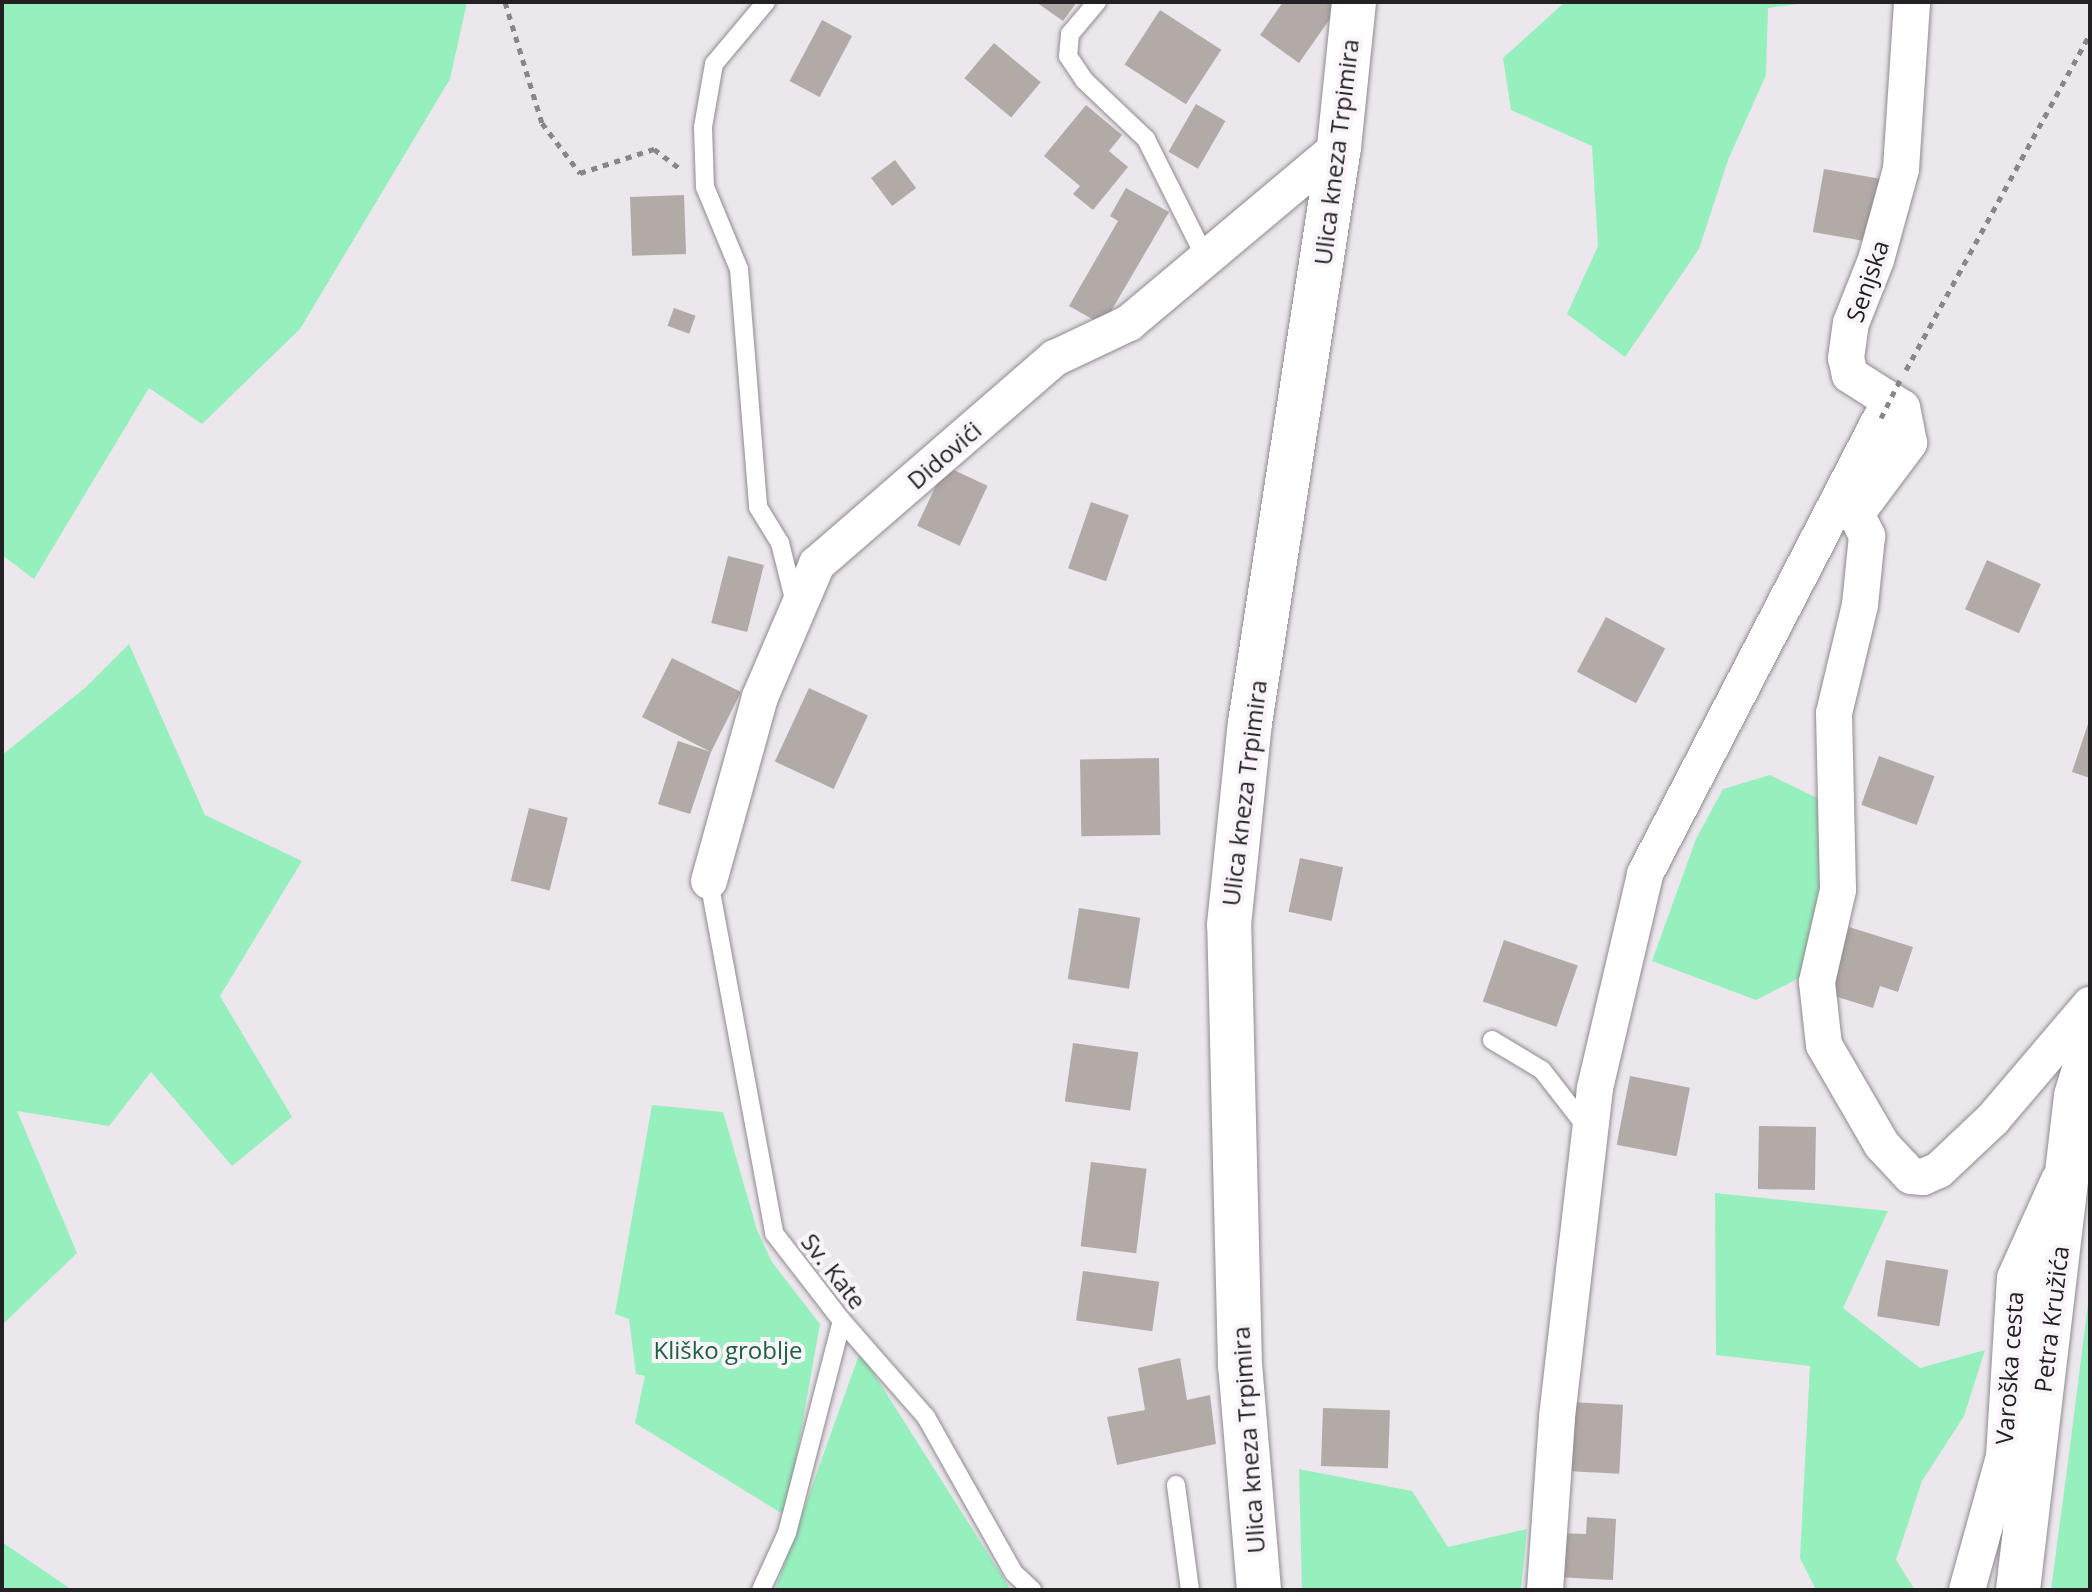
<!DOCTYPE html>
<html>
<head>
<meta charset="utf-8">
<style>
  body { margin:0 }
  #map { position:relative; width:2092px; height:1592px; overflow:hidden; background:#ece6ed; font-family:"Open Sans",sans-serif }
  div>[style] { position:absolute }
  .green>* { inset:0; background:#96f0be }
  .building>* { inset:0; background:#b2aaa7; transform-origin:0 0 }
  .path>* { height:5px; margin-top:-2.5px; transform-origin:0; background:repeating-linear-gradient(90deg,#898589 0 6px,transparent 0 12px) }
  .roads { filter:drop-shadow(0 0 2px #908b90) drop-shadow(0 0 2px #908b90) }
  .lane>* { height:18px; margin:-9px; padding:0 9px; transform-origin:9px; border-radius:9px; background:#fff }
  .street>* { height:36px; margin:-18px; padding:0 18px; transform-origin:18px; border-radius:18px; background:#fff }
  .secondary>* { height:44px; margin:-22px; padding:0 22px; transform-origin:22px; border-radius:22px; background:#fff }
  .path-bridge>* { height:5px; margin-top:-2.5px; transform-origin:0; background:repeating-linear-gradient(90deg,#898589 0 6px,transparent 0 12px) }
  span { translate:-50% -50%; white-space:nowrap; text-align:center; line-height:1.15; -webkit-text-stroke:8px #faf4fa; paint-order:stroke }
  .street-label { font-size:24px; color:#232123 }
  .park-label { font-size:24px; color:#1a6240 }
  .frame { position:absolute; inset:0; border:4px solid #232123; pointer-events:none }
</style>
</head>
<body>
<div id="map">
  <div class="green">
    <i style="clip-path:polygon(2px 2px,467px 2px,450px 79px,300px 329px,202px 424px,149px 388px,34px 579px,2px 555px)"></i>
    <i style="clip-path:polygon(1565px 2px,1812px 2px,1768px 8px,1766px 75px,1728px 160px,1699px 249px,1625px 357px,1567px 314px,1598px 246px,1592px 146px,1511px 110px,1503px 58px)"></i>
    <i style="clip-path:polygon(129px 644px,205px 815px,302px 861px,220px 996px,292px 1117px,232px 1166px,151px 1072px,109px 1126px,17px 1111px,77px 1253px,2px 1325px,2px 755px,85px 688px)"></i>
    <i style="clip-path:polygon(1770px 775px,1825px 802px,1831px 858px,1809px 973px,1756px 1000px,1652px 961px,1696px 839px,1723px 789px)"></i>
    <i style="clip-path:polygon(652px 1105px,723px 1112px,757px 1230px,772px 1262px,820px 1324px,786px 1516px,635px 1423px,645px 1376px,636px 1374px,629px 1319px,615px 1314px)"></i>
    <i style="clip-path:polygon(1715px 1193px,1888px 1211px,1843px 1308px,1920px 1368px,1985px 1350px,1964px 1416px,1922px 1481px,1896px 1560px,1915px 1590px,1816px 1590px,1800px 1558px,1810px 1366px,1716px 1355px)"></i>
    <i style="clip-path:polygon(2090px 1288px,2090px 1590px,2051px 1590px,2069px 1454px)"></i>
    <i style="clip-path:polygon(860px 1352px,1011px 1590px,775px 1590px)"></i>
    <i style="clip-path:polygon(1299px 1469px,1412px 1491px,1448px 1547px,1527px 1529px,1521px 1590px,1302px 1590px)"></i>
    <i style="clip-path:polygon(2px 1542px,72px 1590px,2px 1590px)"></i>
  </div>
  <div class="building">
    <i style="clip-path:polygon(1036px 2px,1077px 2px,1063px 21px)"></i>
    <i style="clip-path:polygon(1283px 2px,1341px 3px,1299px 63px,1260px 35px)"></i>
    <i style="left:1160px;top:10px;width:73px;height:65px;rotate:33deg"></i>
    <i style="left:822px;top:20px;width:34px;height:69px;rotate:28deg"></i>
    <i style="left:994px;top:43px;width:61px;height:46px;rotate:40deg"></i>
    <i style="left:1196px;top:104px;width:34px;height:55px;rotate:30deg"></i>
    <i style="clip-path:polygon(1086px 105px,1122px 135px,1109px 151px,1128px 167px,1093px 210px,1073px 194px,1080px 186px,1044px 156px)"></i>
    <i style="left:895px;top:160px;width:35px;height:30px;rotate:53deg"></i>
    <i style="left:1824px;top:169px;width:61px;height:64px;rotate:10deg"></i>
    <i style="clip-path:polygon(1126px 188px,1169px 212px,1103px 325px,1069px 306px,1118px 221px,1110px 216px)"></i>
    <i style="left:684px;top:195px;width:59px;height:54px;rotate:88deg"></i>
    <i style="left:674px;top:308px;width:23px;height:19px;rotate:20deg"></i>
    <i style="left:945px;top:466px;width:47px;height:66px;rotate:25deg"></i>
    <i style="left:1091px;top:502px;width:40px;height:70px;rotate:19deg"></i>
    <i style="left:728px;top:556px;width:37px;height:69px;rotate:14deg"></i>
    <i style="left:1987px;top:560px;width:59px;height:54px;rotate:24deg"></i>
    <i style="left:1606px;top:617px;width:67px;height:62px;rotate:28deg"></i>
    <i style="clip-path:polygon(672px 658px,741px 692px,711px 752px,690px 814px,658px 804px,678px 741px,711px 752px,642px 717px)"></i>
    <i style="left:809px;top:688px;width:65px;height:81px;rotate:25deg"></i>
    <i style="clip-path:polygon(2089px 721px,2090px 721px,2090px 778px,2072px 772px)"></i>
    <i style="left:1879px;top:756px;width:59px;height:52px;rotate:20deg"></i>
    <i style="left:1159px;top:758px;width:77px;height:79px;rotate:89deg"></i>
    <i style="left:529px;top:808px;width:40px;height:75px;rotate:14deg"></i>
    <i style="left:1300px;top:858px;width:44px;height:55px;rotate:12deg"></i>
    <i style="left:1079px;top:908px;width:62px;height:72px;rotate:9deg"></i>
    <i style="clip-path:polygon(1849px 927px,1913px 947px,1898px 992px,1880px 986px,1873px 1008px,1828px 994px)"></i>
    <i style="left:1504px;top:940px;width:78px;height:65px;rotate:19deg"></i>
    <i style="left:1073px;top:1043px;width:66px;height:59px;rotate:8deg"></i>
    <i style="left:1630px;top:1076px;width:61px;height:70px;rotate:11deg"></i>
    <i style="left:1759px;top:1126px;width:57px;height:63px;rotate:1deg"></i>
    <i style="left:1091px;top:1162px;width:56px;height:85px;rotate:7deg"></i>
    <i style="left:1886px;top:1260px;width:63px;height:57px;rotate:9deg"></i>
    <i style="left:1083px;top:1271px;width:77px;height:50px;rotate:8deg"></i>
    <i style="clip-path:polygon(1180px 1358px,1187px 1400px,1210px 1395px,1216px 1444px,1117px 1465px,1107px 1417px,1145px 1410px,1138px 1368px)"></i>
    <i style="left:1570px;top:1402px;width:53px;height:69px;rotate:3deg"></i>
    <i style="left:1323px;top:1408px;width:67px;height:58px;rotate:2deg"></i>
    <i style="clip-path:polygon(1587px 1517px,1616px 1519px,1613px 1580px,1555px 1577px,1557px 1533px,1586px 1534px)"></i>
  </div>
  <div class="path">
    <i style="left:505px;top:2px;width:127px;rotate:73deg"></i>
    <i style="left:542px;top:123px;width:63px;rotate:52.8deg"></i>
    <i style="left:580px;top:173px;width:78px;rotate:-18deg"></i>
    <i style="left:654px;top:149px;width:31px;rotate:37deg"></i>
    <i style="left:1906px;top:370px;width:383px;rotate:-61.3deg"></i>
  </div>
  <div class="roads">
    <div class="lane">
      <i style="left:766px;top:2px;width:81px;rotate:130deg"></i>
      <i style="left:714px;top:64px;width:64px;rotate:99.9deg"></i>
      <i style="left:703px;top:127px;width:60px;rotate:88.1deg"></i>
      <i style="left:705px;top:187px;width:89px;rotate:67.5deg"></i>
      <i style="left:739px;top:269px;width:239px;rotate:85.4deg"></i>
      <i style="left:758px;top:507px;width:42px;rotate:58.6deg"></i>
      <i style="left:780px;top:543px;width:62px;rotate:76deg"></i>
      <i style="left:1097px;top:2px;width:42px;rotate:130.2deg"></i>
      <i style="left:1070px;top:34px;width:22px;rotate:95deg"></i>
      <i style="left:1068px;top:56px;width:29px;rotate:56deg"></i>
      <i style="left:1084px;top:80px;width:86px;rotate:43.6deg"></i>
      <i style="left:1146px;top:139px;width:136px;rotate:63.4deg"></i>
      <i style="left:709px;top:881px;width:358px;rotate:79.5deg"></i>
      <i style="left:774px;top:1233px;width:111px;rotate:52.3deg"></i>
      <i style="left:842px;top:1321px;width:128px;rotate:48.8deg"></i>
      <i style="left:926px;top:1417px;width:179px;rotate:60.6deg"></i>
      <i style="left:1014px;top:1573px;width:25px;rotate:43deg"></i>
      <i style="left:1492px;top:1040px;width:58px;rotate:31deg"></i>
      <i style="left:1542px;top:1070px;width:75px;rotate:52.1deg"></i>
      <i style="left:1176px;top:1485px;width:106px;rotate:82.4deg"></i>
      <i style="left:761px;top:1590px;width:63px;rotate:-65.5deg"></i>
      <i style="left:787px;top:1533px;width:219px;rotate:-75.5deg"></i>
    </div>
    <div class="street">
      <i style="left:1837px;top:503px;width:22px;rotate:30deg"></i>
      <i style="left:1856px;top:514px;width:25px;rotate:63deg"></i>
      <i style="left:1867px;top:536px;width:69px;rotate:95.8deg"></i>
      <i style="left:1860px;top:605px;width:111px;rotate:103.5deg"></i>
      <i style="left:1834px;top:713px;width:177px;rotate:88.7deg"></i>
      <i style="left:1838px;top:890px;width:94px;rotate:102.9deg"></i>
      <i style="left:1817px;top:982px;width:63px;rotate:83.7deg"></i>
      <i style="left:1824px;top:1045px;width:116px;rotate:59.9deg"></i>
      <i style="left:1882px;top:1145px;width:42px;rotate:46.9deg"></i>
      <i style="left:1911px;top:1176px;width:12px;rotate:5deg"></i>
      <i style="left:1923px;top:1177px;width:17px;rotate:-24deg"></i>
      <i style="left:1939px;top:1170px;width:74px;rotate:-43.4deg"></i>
      <i style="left:1993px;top:1119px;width:150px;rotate:-49.6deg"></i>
      <i style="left:1856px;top:514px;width:89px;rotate:-53.3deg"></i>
      <i style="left:1909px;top:443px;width:36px;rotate:-101deg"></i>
      <i style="left:1902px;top:408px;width:62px;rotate:-147.6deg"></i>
      <i style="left:1850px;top:375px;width:17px;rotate:-103deg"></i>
      <i style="left:1846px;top:358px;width:35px;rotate:-82deg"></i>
      <i style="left:1851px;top:323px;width:68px;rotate:-68.4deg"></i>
      <i style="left:1876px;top:260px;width:94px;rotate:-74.6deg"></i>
      <i style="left:1901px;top:169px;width:167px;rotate:-86.2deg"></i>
      <i style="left:709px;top:881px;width:191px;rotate:-74.5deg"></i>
      <i style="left:760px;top:697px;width:145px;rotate:-66.8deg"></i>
      <i style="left:817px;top:564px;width:315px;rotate:-40.9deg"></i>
      <i style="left:1055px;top:358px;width:82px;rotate:-25.3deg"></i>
      <i style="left:1129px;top:323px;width:274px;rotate:-40deg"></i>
      <i style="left:1545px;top:1590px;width:173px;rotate:-86deg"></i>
      <i style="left:1557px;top:1417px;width:331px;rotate:-83.4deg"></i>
      <i style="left:1595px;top:1088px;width:220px;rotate:-76.8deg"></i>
      <i style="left:1645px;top:874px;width:513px;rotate:-62.64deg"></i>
      <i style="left:1967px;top:1590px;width:138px;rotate:-74.5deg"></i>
      <i style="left:2004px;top:1457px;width:179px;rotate:-86.5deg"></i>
      <i style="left:2015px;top:1278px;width:107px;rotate:-65.8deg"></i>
    </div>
    <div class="secondary">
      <i style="left:1259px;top:1590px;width:225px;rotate:-94.8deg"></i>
      <i style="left:1240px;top:1366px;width:441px;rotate:-91.4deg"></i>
      <i style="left:1229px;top:925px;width:203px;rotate:-84.1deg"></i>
      <i style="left:1250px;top:723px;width:583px;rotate:-81.22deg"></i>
      <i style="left:1339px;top:147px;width:146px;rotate:-84.1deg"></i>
      <i style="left:2018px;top:1590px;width:497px;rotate:-83.3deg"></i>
      <i style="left:2076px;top:1096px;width:48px;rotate:-73.1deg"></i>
    </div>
  </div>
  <div class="path-bridge">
    <i style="left:1881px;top:418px;width:42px;rotate:-63.4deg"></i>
  </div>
  <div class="street-label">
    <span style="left:1336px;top:152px;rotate:-83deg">Ulica kneza Trpimira</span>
    <span style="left:1867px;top:281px;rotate:-71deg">Senjska</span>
    <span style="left:944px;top:455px;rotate:-41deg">Didovići</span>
    <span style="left:1244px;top:793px;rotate:-83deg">Ulica kneza Trpimira</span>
    <span style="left:834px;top:1271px;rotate:52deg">Sv. Kate</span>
    <span style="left:2051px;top:1319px;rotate:-83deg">Petra Kružića</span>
    <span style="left:2009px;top:1368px;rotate:-86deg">Varoška cesta</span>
    <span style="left:1248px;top:1440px;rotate:-94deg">Ulica kneza Trpimira</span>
  </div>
  <div class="park-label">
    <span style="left:728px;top:1350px">Kliško groblje</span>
  </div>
  <div class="frame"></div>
</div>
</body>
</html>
